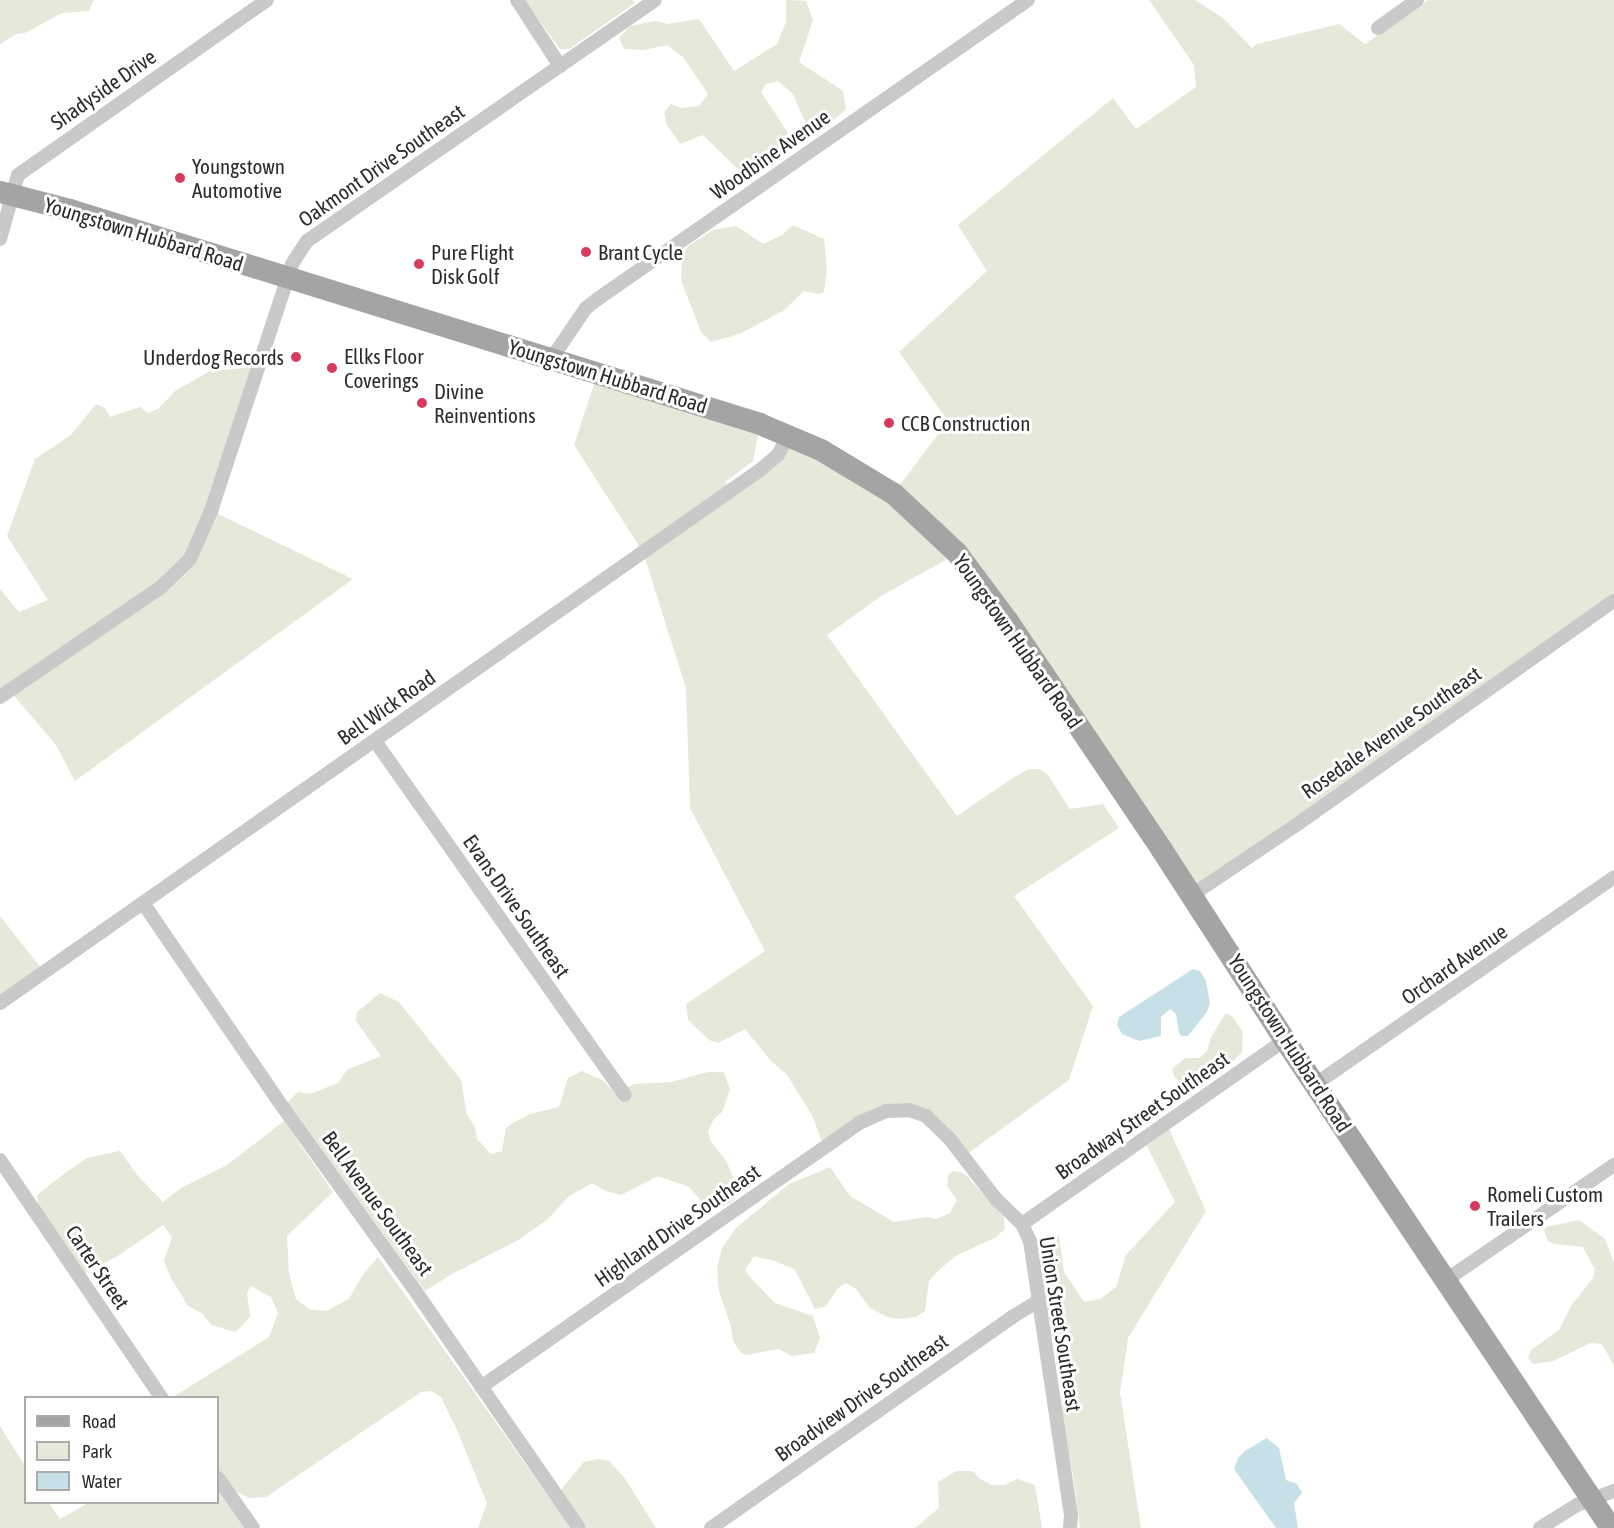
<!DOCTYPE html>
<html>
<head>
<meta charset="utf-8">
<style>
  body { margin:0 }
  #map { position:relative; width:1614px; height:1528px; overflow:hidden; background:#fff; font-family:"Asap Condensed",sans-serif }
  div>[style] { position:absolute }
  .green>* { inset:0; background:#e4e9da }
  .water>* { inset:0; background:#c7e0e7 }
  .street>* { height:14px; margin:-7px; padding:0 7px; transform-origin:7px; border-radius:7px; background:#c9c9c9 }
  .primary>* { height:22px; margin:-11px; padding:0 11px; transform-origin:11px; border-radius:11px; background:#a4a4a4 }
  .dots>* { width:16px; height:16px; translate:-50% -50%; box-sizing:border-box; border:3px solid #fff; border-radius:50% }
  span { translate:-50% -50%; white-space:nowrap; text-align:center; line-height:1.15; -webkit-text-stroke:6px #fff; paint-order:stroke }
  .street-label { font-size:21px; color:#2c2c2c }
  .poi-label { font-size:21px; color:#2c2c2c }
  .left { translate:0 -50%; text-align:left }
  .right { translate:-100% -50%; text-align:right }
  .legend { position:absolute; left:24px; top:1396px; width:195px; height:108px; box-sizing:border-box; background:#fff; border:2px solid #ababab; margin:0; padding:8px 10px; list-style:none; font-size:18px; color:#2c2c2c }
  .legend li { display:flex; align-items:center; gap:12px; height:30px }
  .legend b { width:30px; border:2px solid #ababab }
</style>
</head>
<body>
<div id="map">
  <div class="green">
    <i style="clip-path:polygon(0 0,94px 0,89px 11px,62px 13px,25px 33px,17px 34px,0 44px)"></i>
    <i style="clip-path:polygon(524px 0,633px 0,635px 3px,569px 49px,560px 49px)"></i>
    <i style="clip-path:polygon(786px 0,806px 1px,813px 20px,799px 62px,843px 91px,846px 109px,826px 127px,809px 131px,793px 94px,778px 81px,766px 84px,761px 92px,788px 133px,789px 154px,747px 178px,703px 135px,680px 144px,667px 125px,664px 112px,671px 104px,681px 108px,699px 106px,708px 94px,683px 57px,667px 45px,644px 50px,624px 49px,619px 38px,630px 26px,655px 21px,668px 24px,699px 19px,734px 71px,777px 44px,786px 22px)"></i>
    <i style="clip-path:polygon(1149px 0,1195px 0,1223px 18px,1252px 48px,1257px 44px,1339px 24px,1365px 44px,1428px 0,1614px 0,1614px 601px,1192px 895px,958px 553px,881px 596px,827px 635px,957px 816px,1011px 779px,1029px 769px,1039px 769px,1048px 775px,1070px 809px,1103px 804px,1119px 828px,1014px 896px,1093px 1006px,1069px 1080px,963px 1157px,949px 1138px,902px 1109px,824px 1147px,812px 1115px,787px 1075px,770px 1060px,745px 1029px,718px 1043px,709px 1040px,688px 1020px,686px 1004px,765px 951px,690px 808px,686px 688px,643px 552px,574px 445px,598px 372px,760px 424px,753px 461px,725px 482px,733px 488px,788px 436px,894px 493px,948px 421px,899px 352px,987px 271px,958px 225px,1113px 98px,1136px 129px,1196px 87px,1194px 65px)"></i>
    <i style="clip-path:polygon(793px 225px,824px 239px,827px 269px,824px 292px,819px 294px,804px 291px,783px 311px,739px 334px,711px 342px,701px 332px,681px 280px,682px 258px,687px 247px,713px 230px,736px 226px,763px 244px,782px 235px)"></i>
    <i style="clip-path:polygon(257px 367px,212px 511px,353px 579px,75px 781px,56px 745px,10px 691px,0 697px,0 589px,19px 612px,48px 600px,7px 536px,35px 459px,71px 435px,96px 404px,105px 408px,110px 417px,140px 407px,148px 413px,158px 409px,175px 391px,210px 371px)"></i>
    <i style="clip-path:polygon(0 916px,44px 972px,0 1003px)"></i>
    <i style="clip-path:polygon(380px 993px,399px 1002px,461px 1080px,467px 1115px,475px 1127px,477px 1139px,491px 1154px,502px 1151px,506px 1128px,513px 1123px,530px 1114px,559px 1107px,568px 1078px,582px 1071px,602px 1080px,616px 1093px,634px 1084px,671px 1082px,708px 1072px,724px 1072px,730px 1090px,722px 1112px,714px 1119px,708px 1131px,710px 1140px,726px 1161px,740px 1192px,732px 1202px,721px 1207px,706px 1207px,689px 1187px,658px 1176px,621px 1195px,606px 1191px,592px 1183px,568px 1197px,548px 1219px,520px 1239px,452px 1274px,425px 1291px,288px 1102px,298px 1092px,310px 1094px,338px 1083px,347px 1070px,381px 1056px,356px 1021px,357px 1012px)"></i>
    <i style="clip-path:polygon(1226px 1013px,1233px 1017px,1243px 1032px,1242px 1052px,1221px 1074px,1195px 1085px,1181px 1083px,1175px 1078px,1172px 1069px,1185px 1058px,1199px 1058px,1207px 1051px,1211px 1037px)"></i>
    <i style="clip-path:polygon(284px 1121px,333px 1192px,287px 1236px,289px 1274px,296px 1299px,309px 1309px,326px 1311px,349px 1299px,362px 1276px,378px 1257px,571px 1528px,478px 1528px,487px 1503px,457px 1430px,441px 1397px,431px 1391px,421px 1392px,266px 1497px,249px 1498px,232px 1489px,218px 1469px,218px 1398px,173px 1397px,269px 1337px,278px 1313px,271px 1297px,251px 1286px,247px 1293px,250px 1317px,236px 1332px,211px 1325px,203px 1314px,188px 1306px,170px 1276px,164px 1261px,172px 1237px,163px 1225px,116px 1257px,82px 1275px,39px 1209px,37px 1195px,65px 1173px,87px 1158px,120px 1151px,138px 1176px,163px 1202px,181px 1188px,227px 1165px)"></i>
    <i style="clip-path:polygon(1169px 1129px,1206px 1211px,1128px 1338px,1120px 1393px,1141px 1528px,1080px 1528px,1073px 1475px,1063px 1426px,1060px 1368px,1050px 1331px,1040px 1266px,1041px 1239px,1059px 1236px,1064px 1272px,1084px 1302px,1100px 1299px,1116px 1287px,1126px 1255px,1175px 1202px,1147px 1146px)"></i>
    <i style="clip-path:polygon(830px 1167px,850px 1196px,894px 1222px,926px 1217px,936px 1219px,950px 1213px,957px 1200px,947px 1186px,948px 1175px,953px 1171px,964px 1173px,1004px 1217px,1005px 1229px,995px 1238px,957px 1255px,940px 1269px,929px 1281px,925px 1311px,916px 1317px,900px 1319px,887px 1317px,870px 1308px,856px 1289px,846px 1283px,838px 1288px,826px 1306px,815px 1309px,795px 1270px,775px 1261px,754px 1256px,745px 1270px,751px 1278px,775px 1303px,813px 1316px,820px 1338px,814px 1353px,791px 1356px,779px 1349px,746px 1355px,740px 1352px,733px 1340px,730px 1323px,719px 1292px,717px 1268px,722px 1248px,736px 1228px,789px 1184px)"></i>
    <i style="clip-path:polygon(1579px 1220px,1605px 1239px,1614px 1263px,1614px 1366px,1602px 1344px,1591px 1343px,1553px 1361px,1533px 1364px,1528px 1358px,1531px 1350px,1559px 1330px,1571px 1306px,1593px 1278px,1595px 1270px,1583px 1247px,1554px 1244px,1548px 1241px,1544px 1231px,1546px 1227px)"></i>
    <i style="clip-path:polygon(0 1426px,25px 1466px,26px 1502px,49px 1503px,60px 1519px,88px 1503px,218px 1502px,218px 1478px,253px 1528px,0 1528px)"></i>
    <i style="clip-path:polygon(597px 1459px,609px 1461px,624px 1477px,656px 1528px,587px 1528px,560px 1491px,584px 1462px)"></i>
    <i style="clip-path:polygon(956px 1471px,973px 1471px,980px 1479px,992px 1485px,1005px 1485px,1017px 1479px,1035px 1485px,1042px 1528px,915px 1528px,939px 1508px,938px 1482px)"></i>
  </div>
  <div class="water">
    <i style="clip-path:polygon(1193px 969px,1200px 971px,1206px 981px,1210px 1003px,1207px 1012px,1188px 1036px,1182px 1036px,1179px 1033px,1176px 1014px,1170px 1009px,1161px 1017px,1161px 1036px,1139px 1041px,1122px 1034px,1117px 1025px,1119px 1017px)"></i>
    <i style="clip-path:polygon(1267px 1438px,1279px 1448px,1286px 1480px,1297px 1484px,1302px 1493px,1294px 1503px,1298px 1528px,1276px 1528px,1234px 1469px,1238px 1458px,1245px 1451px)"></i>
  </div>
  <div class="street">
    <i style="left:517px;top:0;width:79px;rotate:56.9deg"></i>
    <i style="left:1378px;top:28px;width:48px;rotate:-35.7deg"></i>
    <i style="left:0;top:239px;width:66px;rotate:-74.3deg"></i>
    <i style="left:18px;top:175px;width:304px;rotate:-35.1deg"></i>
    <i style="left:552px;top:358px;width:60px;rotate:-55.8deg"></i>
    <i style="left:586px;top:308px;width:16px;rotate:-38deg"></i>
    <i style="left:599px;top:298px;width:522px;rotate:-34.79deg"></i>
    <i style="left:0;top:697px;width:195px;rotate:-34.3deg"></i>
    <i style="left:161px;top:587px;width:40px;rotate:-44deg"></i>
    <i style="left:190px;top:559px;width:52px;rotate:-66.4deg"></i>
    <i style="left:211px;top:511px;width:260px;rotate:-71.8deg"></i>
    <i style="left:292px;top:264px;width:27px;rotate:-57deg"></i>
    <i style="left:307px;top:241px;width:423px;rotate:-34.7deg"></i>
    <i style="left:375px;top:741px;width:433px;rotate:54.8deg"></i>
    <i style="left:1192px;top:895px;width:129px;rotate:-33.9deg"></i>
    <i style="left:1299px;top:823px;width:385px;rotate:-35.2deg"></i>
    <i style="left:143px;top:903px;width:237px;rotate:55.6deg"></i>
    <i style="left:277px;top:1099px;width:231px;rotate:54.2deg"></i>
    <i style="left:412px;top:1286px;width:294px;rotate:55.4deg"></i>
    <i style="left:0;top:1003px;width:928px;rotate:-35.04deg"></i>
    <i style="left:760px;top:470px;width:23px;rotate:-40deg"></i>
    <i style="left:778px;top:455px;width:21px;rotate:-62deg"></i>
    <i style="left:1317px;top:1083px;width:361px;rotate:-34.7deg"></i>
    <i style="left:0;top:1160px;width:288px;rotate:55.8deg"></i>
    <i style="left:1022px;top:1224px;width:321px;rotate:-35deg"></i>
    <i style="left:1446px;top:1280px;width:204px;rotate:-34.4deg"></i>
    <i style="left:481px;top:1387px;width:461px;rotate:-34.9deg"></i>
    <i style="left:859px;top:1123px;width:30px;rotate:-24deg"></i>
    <i style="left:886px;top:1111px;width:23px;rotate:-2deg"></i>
    <i style="left:909px;top:1110px;width:18px;rotate:19deg"></i>
    <i style="left:926px;top:1116px;width:32px;rotate:44deg"></i>
    <i style="left:949px;top:1138px;width:77px;rotate:52.4deg"></i>
    <i style="left:996px;top:1199px;width:36px;rotate:44deg"></i>
    <i style="left:1022px;top:1224px;width:19px;rotate:65deg"></i>
    <i style="left:1030px;top:1241px;width:278px;rotate:81.5deg"></i>
    <i style="left:1071px;top:1516px;width:12px;rotate:95deg"></i>
    <i style="left:218px;top:1478px;width:61px;rotate:55deg"></i>
    <i style="left:711px;top:1528px;width:368px;rotate:-35deg"></i>
    <i style="left:1012px;top:1317px;width:29px;rotate:-31deg"></i>
    <i style="left:1540px;top:1528px;width:44px;rotate:-31.9deg"></i>
    <i style="left:1577px;top:1505px;width:40px;rotate:-21deg"></i>
  </div>
  <div class="primary">
    <i style="left:0;top:192px;width:72px;rotate:14.4deg"></i>
    <i style="left:70px;top:210px;width:722px;rotate:17.23deg"></i>
    <i style="left:760px;top:424px;width:66px;rotate:23.1deg"></i>
    <i style="left:821px;top:450px;width:85px;rotate:31.1deg"></i>
    <i style="left:894px;top:494px;width:86px;rotate:43.1deg"></i>
    <i style="left:957px;top:553px;width:84px;rotate:53.3deg"></i>
    <i style="left:1007px;top:620px;width:277px;rotate:56deg"></i>
    <i style="left:1162px;top:850px;width:226px;rotate:57.1deg"></i>
    <i style="left:1285px;top:1040px;width:587px;rotate:56.26deg"></i>
  </div>
  <div class="dots">
    <i style="left:180px;top:178px;background:#d63b5d"></i>
    <i style="left:586px;top:252px;background:#d63b5d"></i>
    <i style="left:419px;top:264px;background:#d63b5d"></i>
    <i style="left:296px;top:357px;background:#d63b5d"></i>
    <i style="left:332px;top:368px;background:#d63b5d"></i>
    <i style="left:422px;top:403px;background:#d63b5d"></i>
    <i style="left:889px;top:423px;background:#d63b5d"></i>
    <i style="left:1475px;top:1206px;background:#d63b5d"></i>
  </div>
  <div class="street-label">
    <span style="left:103px;top:89px;rotate:-35deg">Shadyside Drive</span>
    <span style="left:770px;top:154px;rotate:-35deg">Woodbine Avenue</span>
    <span style="left:381px;top:165px;rotate:-35deg">Oakmont Drive Southeast</span>
    <span style="left:144px;top:234px;rotate:17deg">Youngstown Hubbard Road</span>
    <span style="left:608px;top:376px;rotate:17deg">Youngstown Hubbard Road</span>
    <span style="left:1018px;top:641px;rotate:55deg">Youngstown Hubbard Road</span>
    <span style="left:386px;top:707px;rotate:-35deg">Bell Wick Road</span>
    <span style="left:1391px;top:732px;rotate:-35deg">Rosedale Avenue Southeast</span>
    <span style="left:517px;top:906px;rotate:55deg">Evans Drive Southeast</span>
    <span style="left:1454px;top:964px;rotate:-35deg">Orchard Avenue</span>
    <span style="left:1290px;top:1043px;rotate:57deg">Youngstown Hubbard Road</span>
    <span style="left:1142px;top:1115px;rotate:-35deg">Broadway Street Southeast</span>
    <span style="left:378px;top:1203px;rotate:54deg">Bell Avenue Southeast</span>
    <span style="left:677px;top:1225px;rotate:-35deg">Highland Drive Southeast</span>
    <span style="left:98px;top:1267px;rotate:56deg">Carter Street</span>
    <span style="left:1061px;top:1324px;rotate:81deg">Union Street Southeast</span>
    <span style="left:861px;top:1397px;rotate:-35deg">Broadview Drive Southeast</span>
  </div>
  <div class="poi-label">
    <span class="left" style="left:192px;top:178px">Youngstown<br>Automotive</span>
    <span class="left" style="left:431px;top:264px">Pure Flight<br>Disk Golf</span>
    <span class="left" style="left:598px;top:252px">Brant Cycle</span>
    <span class="left" style="left:344px;top:368px">Ellks Floor<br>Coverings</span>
    <span class="right" style="left:284px;top:357px">Underdog Records</span>
    <span class="left" style="left:434px;top:403px">Divine<br>Reinventions</span>
    <span class="left" style="left:901px;top:423px">CCB Construction</span>
    <span class="left" style="left:1487px;top:1206px">Romeli Custom<br>Trailers</span>
  </div>
  <ul class="legend">
  <li><b style="height:8px;background:#a4a4a4"></b>Road</li>
  <li><b style="height:16px;background:#e4e9da"></b>Park</li>
  <li><b style="height:16px;background:#c7e0e7"></b>Water</li>
  </ul>
</div>
</body>
</html>
